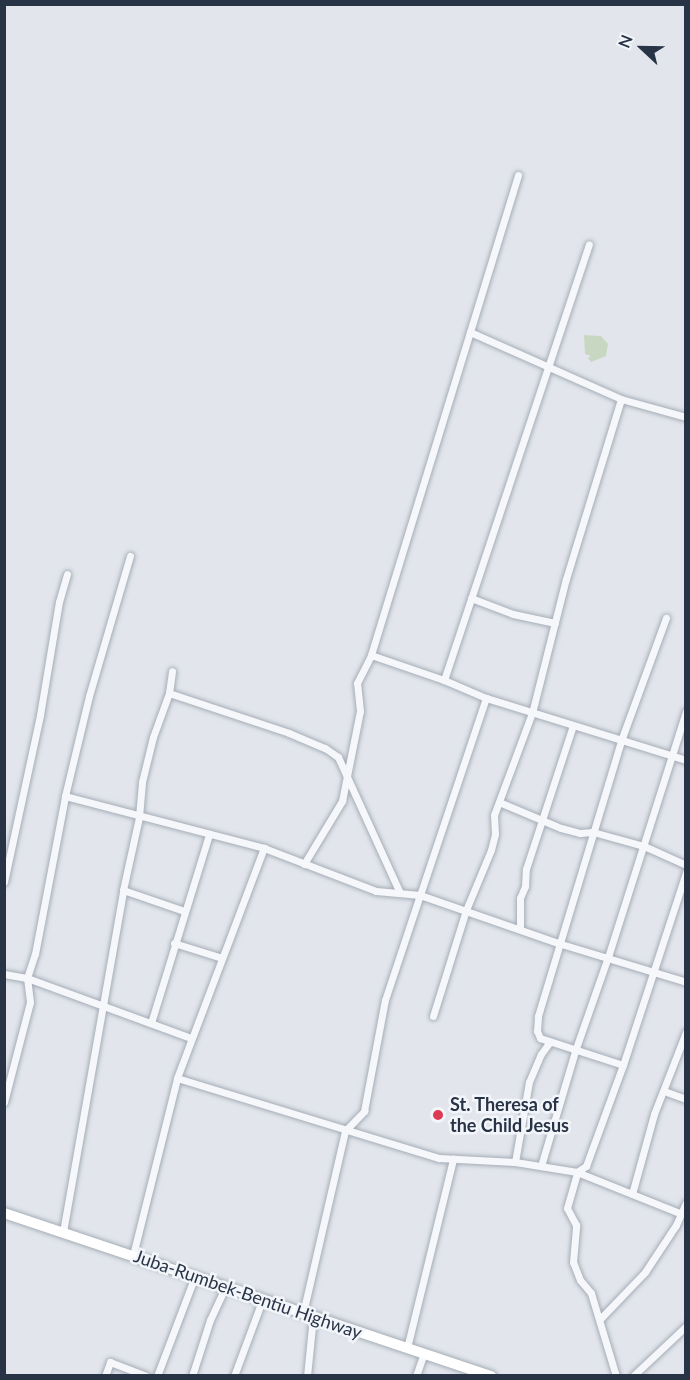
<!DOCTYPE html>
<html>
<head>
<meta charset="utf-8">
<style>
  body { margin:0 }
  #map { position:relative; width:690px; height:1380px; overflow:hidden; background:#e2e6ec; font-family:Lato,sans-serif }
  div>[style] { position:absolute }
  .green>* { inset:0; background:#c8d7c2 }
  .roads { filter:drop-shadow(0 0 2px #a6adb7) drop-shadow(0 0 2px #a6adb7) }
  .street>* { height:7px; margin:-3.5px; padding:0 3.5px; transform-origin:3.5px; border-radius:3.5px; background:#f6f7fa }
  .primary>* { height:10px; margin:-5px; padding:0 5px; transform-origin:5px; border-radius:5px; background:#fff }
  .dots>* { width:16px; height:16px; translate:-50% -50%; box-sizing:border-box; border:3px solid #f2f5f9; border-radius:50% }
  span { translate:-50% -50%; white-space:nowrap; text-align:center; line-height:1.15; -webkit-text-stroke:5px #f2f5f9; paint-order:stroke }
  .poi-label { font-size:18px; color:#283346; font-weight:700 }
  .left { translate:0 -50%; text-align:left }
  .street-label { font-size:18px; color:#283346 }
  .frame { position:absolute; inset:0; border:6px solid #283346; pointer-events:none }
  .north { position:absolute; left:612px; top:18px; width:60px; height:60px; -webkit-text-stroke:4px #f2f5f9; paint-order:stroke; rotate:292deg; font-size:16px; font-weight:700; line-height:24px; text-align:center; color:#283346 }
  .north::after { content:''; display:block; margin:auto; width:21px; height:27px; background:#283346; clip-path:polygon(50% 0,100% 100%,50% 72%,0 100%) }
</style>
</head>
<body>
<div id="map">
  <div class="green">
    <i style="clip-path:polygon(584px 335px,601px 336px,608px 344px,606px 356px,591px 362px,588px 358px,591px 356px,585px 354px)"></i>
  </div>
  <div class="roads">
    <div class="street">
      <i style="left:470px;top:332px;width:165px;rotate:23.9deg"></i>
      <i style="left:621px;top:399px;width:67px;rotate:15.5deg"></i>
      <i style="left:471px;top:598px;width:45px;rotate:20.9deg"></i>
      <i style="left:513px;top:614px;width:43px;rotate:12.1deg"></i>
      <i style="left:371px;top:655px;width:77px;rotate:18.9deg"></i>
      <i style="left:444px;top:680px;width:46px;rotate:23.2deg"></i>
      <i style="left:444px;top:680px;width:459px;rotate:-71.6deg"></i>
      <i style="left:169px;top:693px;width:126px;rotate:18.4deg"></i>
      <i style="left:289px;top:733px;width:39px;rotate:23deg"></i>
      <i style="left:325px;top:748px;width:16px;rotate:35deg"></i>
      <i style="left:338px;top:757px;width:149px;rotate:65.5deg"></i>
      <i style="left:65px;top:796px;width:206px;rotate:14.6deg"></i>
      <i style="left:264px;top:848px;width:120px;rotate:21deg"></i>
      <i style="left:376px;top:891px;width:44px;rotate:5.2deg"></i>
      <i style="left:420px;top:895px;width:208px;rotate:-71.5deg"></i>
      <i style="left:486px;top:698px;width:209px;rotate:17.2deg"></i>
      <i style="left:499px;top:802px;width:67px;rotate:22.8deg"></i>
      <i style="left:561px;top:828px;width:20px;rotate:15deg"></i>
      <i style="left:580px;top:833px;width:13px;rotate:-4deg"></i>
      <i style="left:593px;top:832px;width:53px;rotate:15.4deg"></i>
      <i style="left:644px;top:846px;width:46px;rotate:24.3deg"></i>
      <i style="left:304px;top:864px;width:74px;rotate:-58.9deg"></i>
      <i style="left:342px;top:801px;width:92px;rotate:-78.7deg"></i>
      <i style="left:360px;top:711px;width:28px;rotate:-96deg"></i>
      <i style="left:357px;top:683px;width:31px;rotate:-63deg"></i>
      <i style="left:371px;top:655px;width:502px;rotate:-72.97deg"></i>
      <i style="left:4px;top:882px;width:171px;rotate:-77.8deg"></i>
      <i style="left:40px;top:715px;width:115px;rotate:-80.5deg"></i>
      <i style="left:59px;top:602px;width:29px;rotate:-74deg"></i>
      <i style="left:123px;top:890px;width:65px;rotate:19deg"></i>
      <i style="left:520px;top:929px;width:31px;rotate:-90deg"></i>
      <i style="left:520px;top:898px;width:13px;rotate:-67deg"></i>
      <i style="left:525px;top:886px;width:17px;rotate:-87deg"></i>
      <i style="left:526px;top:869px;width:151px;rotate:-71.9deg"></i>
      <i style="left:174px;top:943px;width:50px;rotate:17.4deg"></i>
      <i style="left:4px;top:974px;width:23px;rotate:10deg"></i>
      <i style="left:27px;top:978px;width:175px;rotate:20.1deg"></i>
      <i style="left:433px;top:1016px;width:111px;rotate:-72.7deg"></i>
      <i style="left:466px;top:910px;width:65px;rotate:-67.4deg"></i>
      <i style="left:491px;top:850px;width:16px;rotate:-76deg"></i>
      <i style="left:495px;top:834px;width:19px;rotate:-93deg"></i>
      <i style="left:494px;top:815px;width:109px;rotate:-69.6deg"></i>
      <i style="left:532px;top:713px;width:138px;rotate:-75.8deg"></i>
      <i style="left:566px;top:579px;width:188px;rotate:-73deg"></i>
      <i style="left:151px;top:1023px;width:198px;rotate:-72.9deg"></i>
      <i style="left:623px;top:1065px;width:203px;rotate:-71.9deg"></i>
      <i style="left:177px;top:1078px;width:274px;rotate:17deg"></i>
      <i style="left:439px;top:1158px;width:76px;rotate:3deg"></i>
      <i style="left:515px;top:1162px;width:63px;rotate:9.2deg"></i>
      <i style="left:577px;top:1172px;width:113px;rotate:21.8deg"></i>
      <i style="left:664px;top:1091px;width:23px;rotate:20deg"></i>
      <i style="left:4px;top:1102px;width:103px;rotate:-75.4deg"></i>
      <i style="left:30px;top:1002px;width:24px;rotate:-97deg"></i>
      <i style="left:27px;top:978px;width:25px;rotate:-72deg"></i>
      <i style="left:35px;top:954px;width:161px;rotate:-79.2deg"></i>
      <i style="left:65px;top:796px;width:103px;rotate:-76.5deg"></i>
      <i style="left:89px;top:696px;width:146px;rotate:-73.7deg"></i>
      <i style="left:515px;top:1162px;width:81px;rotate:-80.1deg"></i>
      <i style="left:529px;top:1082px;width:30px;rotate:-67deg"></i>
      <i style="left:541px;top:1054px;width:14px;rotate:-54deg"></i>
      <i style="left:541px;top:1166px;width:120px;rotate:-73.5deg"></i>
      <i style="left:575px;top:1051px;width:100px;rotate:-70.7deg"></i>
      <i style="left:608px;top:957px;width:258px;rotate:-72.4deg"></i>
      <i style="left:632px;top:1194px;width:83px;rotate:-74.6deg"></i>
      <i style="left:654px;top:1114px;width:88px;rotate:-68.7deg"></i>
      <i style="left:63px;top:1232px;width:347px;rotate:-80deg"></i>
      <i style="left:123px;top:890px;width:75px;rotate:-77.6deg"></i>
      <i style="left:139px;top:817px;width:35px;rotate:-85deg"></i>
      <i style="left:142px;top:782px;width:46px;rotate:-76.3deg"></i>
      <i style="left:153px;top:737px;width:47px;rotate:-70deg"></i>
      <i style="left:169px;top:693px;width:22px;rotate:-82deg"></i>
      <i style="left:133px;top:1255px;width:182px;rotate:-76deg"></i>
      <i style="left:177px;top:1078px;width:246px;rotate:-69.3deg"></i>
      <i style="left:303px;top:1313px;width:187px;rotate:-77deg"></i>
      <i style="left:345px;top:1131px;width:28px;rotate:-46deg"></i>
      <i style="left:364px;top:1111px;width:113px;rotate:-79.3deg"></i>
      <i style="left:385px;top:1000px;width:111px;rotate:-71.6deg"></i>
      <i style="left:420px;top:895px;width:146px;rotate:19.2deg"></i>
      <i style="left:558px;top:943px;width:134px;rotate:16.9deg"></i>
      <i style="left:600px;top:1319px;width:65px;rotate:-46.2deg"></i>
      <i style="left:645px;top:1272px;width:56px;rotate:-56.6deg"></i>
      <i style="left:676px;top:1225px;width:24px;rotate:-66deg"></i>
      <i style="left:407px;top:1348px;width:195px;rotate:-76.3deg"></i>
      <i style="left:105px;top:1376px;width:15px;rotate:-70deg"></i>
      <i style="left:110px;top:1362px;width:39px;rotate:21deg"></i>
      <i style="left:157px;top:1376px;width:107px;rotate:-69.2deg"></i>
      <i style="left:192px;top:1376px;width:59px;rotate:-72.2deg"></i>
      <i style="left:210px;top:1320px;width:38px;rotate:-65deg"></i>
      <i style="left:234px;top:1376px;width:83px;rotate:-69.6deg"></i>
      <i style="left:307px;top:1376px;width:59px;rotate:-84.2deg"></i>
      <i style="left:416px;top:1376px;width:24px;rotate:-71deg"></i>
      <i style="left:616px;top:1376px;width:87px;rotate:-106.8deg"></i>
      <i style="left:591px;top:1293px;width:17px;rotate:-130deg"></i>
      <i style="left:580px;top:1280px;width:19px;rotate:-111deg"></i>
      <i style="left:573px;top:1262px;width:37px;rotate:-85deg"></i>
      <i style="left:576px;top:1225px;width:19px;rotate:-118deg"></i>
      <i style="left:567px;top:1208px;width:37px;rotate:-74deg"></i>
      <i style="left:577px;top:1172px;width:11px;rotate:-34deg"></i>
      <i style="left:586px;top:1166px;width:108px;rotate:-69.9deg"></i>
      <i style="left:623px;top:1065px;width:87px;rotate:-162deg"></i>
      <i style="left:540px;top:1038px;width:8px;rotate:-113deg"></i>
      <i style="left:537px;top:1031px;width:15px;rotate:-86deg"></i>
      <i style="left:538px;top:1016px;width:290px;rotate:-73.2deg"></i>
      <i style="left:622px;top:738px;width:128px;rotate:-69.9deg"></i>
      <i style="left:633px;top:1376px;width:73px;rotate:-43.3deg"></i>
    </div>
    <div class="primary">
      <i style="left:4px;top:1213px;width:514px;rotate:18.51deg"></i>
    </div>
  </div>
  <div class="dots">
    <i style="left:438px;top:1115px;background:#dd3b53"></i>
  </div>
  <div class="poi-label">
    <span class="left" style="left:450px;top:1115px">St. Theresa of<br>the Child Jesus</span>
  </div>
  <div class="street-label">
    <span style="left:248px;top:1294px;rotate:19deg">Juba-Rumbek-Bentiu Highway</span>
  </div>
  <div class="frame"></div>
  <div class="north">N</div>
</div>
</body>
</html>
